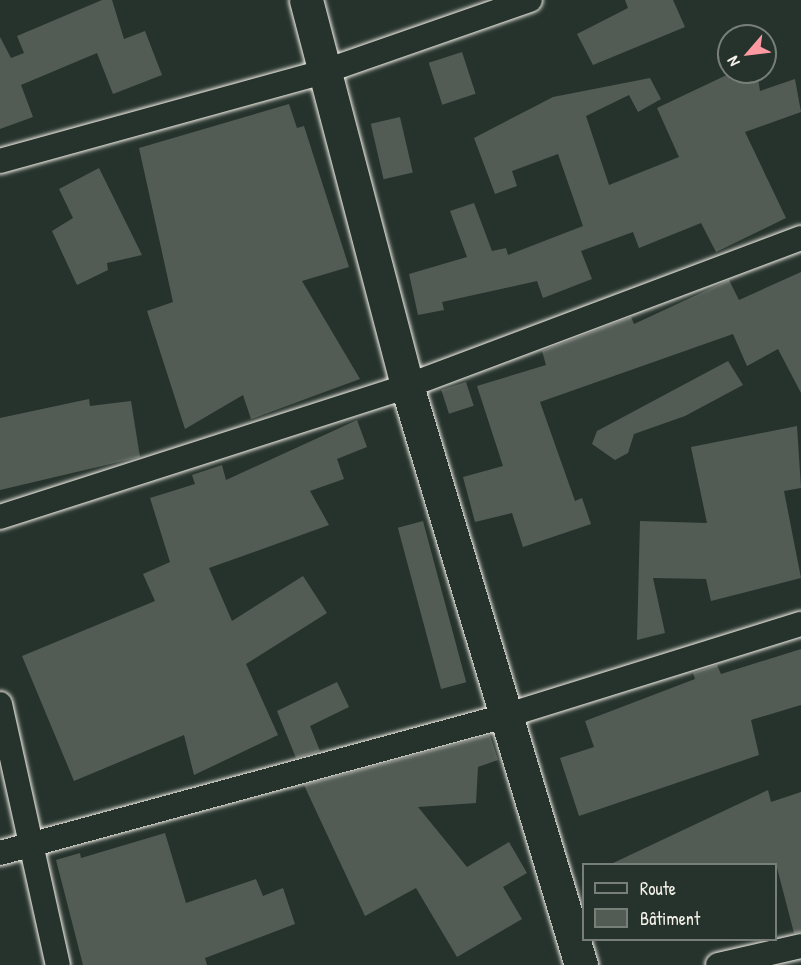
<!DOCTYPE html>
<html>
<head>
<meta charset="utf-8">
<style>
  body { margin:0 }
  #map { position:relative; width:801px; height:965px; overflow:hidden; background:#26332d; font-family:"Patrick Hand",sans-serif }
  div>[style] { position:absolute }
  .building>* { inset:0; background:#525c55; transform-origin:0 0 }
  .roads { filter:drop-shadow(0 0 2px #f4f1e8) drop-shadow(0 0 2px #f4f1e8) }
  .minor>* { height:24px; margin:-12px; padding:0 12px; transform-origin:12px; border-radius:12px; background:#26332d }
  .secondary>* { height:33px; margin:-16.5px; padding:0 16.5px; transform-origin:16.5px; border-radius:16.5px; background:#26332d }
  span { translate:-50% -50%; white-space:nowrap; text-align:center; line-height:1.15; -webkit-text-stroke:5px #26332d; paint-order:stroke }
  .legend { position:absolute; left:582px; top:863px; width:195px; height:78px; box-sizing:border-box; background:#26332d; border:2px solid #787f78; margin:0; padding:8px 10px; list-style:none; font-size:18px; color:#f4f1e8 }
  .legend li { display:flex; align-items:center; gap:12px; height:30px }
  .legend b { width:30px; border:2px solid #787f78 }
  .north { position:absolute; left:717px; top:24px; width:60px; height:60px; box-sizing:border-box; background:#26332d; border:2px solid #787f78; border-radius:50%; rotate:242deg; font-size:16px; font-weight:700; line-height:24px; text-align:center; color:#f4f1e8 }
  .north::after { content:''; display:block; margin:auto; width:21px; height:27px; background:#ff9aa2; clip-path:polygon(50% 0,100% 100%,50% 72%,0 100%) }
</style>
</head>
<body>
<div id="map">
  <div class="building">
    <i style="clip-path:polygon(102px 0,112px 0,124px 39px,145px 31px,162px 75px,113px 94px,97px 53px,21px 85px,33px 117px,0 129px,0 37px,11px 58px,24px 53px,17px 36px)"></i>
    <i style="clip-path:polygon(625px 0,673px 0,685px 27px,593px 65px,577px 34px,628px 8px)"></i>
    <i style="left:462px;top:52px;width:44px;height:35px;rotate:72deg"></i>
    <i style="clip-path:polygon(733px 72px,757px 72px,760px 91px,795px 79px,801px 112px,745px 132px,786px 218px,716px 252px,701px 223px,639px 248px,633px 232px,581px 251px,592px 279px,543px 298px,537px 281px,442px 302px,444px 310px,418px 315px,409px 274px,467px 257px,450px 211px,474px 203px,492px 251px,506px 248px,508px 255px,583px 226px,558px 154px,512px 171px,517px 186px,495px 194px,474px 138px,553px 97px,650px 78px,661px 99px,638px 112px,629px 95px,586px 116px,609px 185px,679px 157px,657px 108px)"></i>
    <i style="clip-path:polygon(289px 104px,297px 128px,304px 126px,349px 267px,302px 281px,360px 379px,251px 419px,243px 395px,185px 429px,147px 311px,173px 302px,139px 148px)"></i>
    <i style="left:400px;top:117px;width:57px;height:30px;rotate:77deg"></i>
    <i style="clip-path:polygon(99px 168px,142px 255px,107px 263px,108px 270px,77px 285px,52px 231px,73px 218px,59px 189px)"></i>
    <i style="clip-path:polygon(801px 272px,801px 393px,778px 349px,747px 366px,733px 334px,540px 402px,575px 501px,582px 498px,591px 524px,523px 547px,512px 513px,475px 522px,463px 477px,503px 466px,477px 386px,546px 365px,542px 351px,631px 317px,634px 324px,729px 280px,739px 300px)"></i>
    <i style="clip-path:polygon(728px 361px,743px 385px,685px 416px,634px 434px,628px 453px,615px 460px,592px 444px,597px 431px)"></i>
    <i style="left:466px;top:382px;width:25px;height:26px;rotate:72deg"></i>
    <i style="clip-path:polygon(89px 399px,90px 406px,131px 401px,140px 457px,0 490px,0 418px)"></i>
    <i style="clip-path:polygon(357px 420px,367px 447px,337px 459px,344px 479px,310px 491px,329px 525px,209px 568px,232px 621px,303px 576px,327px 613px,246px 664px,278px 735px,194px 775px,184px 735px,74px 781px,22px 656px,155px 601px,143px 574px,170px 562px,150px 498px,195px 484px,192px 475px,222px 465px,226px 480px)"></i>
    <i style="clip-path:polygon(797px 426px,801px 488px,784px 491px,801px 578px,711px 601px,706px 579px,653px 578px,665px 633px,637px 640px,640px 521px,707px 523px,691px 447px)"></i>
    <i style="left:423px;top:521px;width:167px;height:26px;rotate:75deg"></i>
    <i style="clip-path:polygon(801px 649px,801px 705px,751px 720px,759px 755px,579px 816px,560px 758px,594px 747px,585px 721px,695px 679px,693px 673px,717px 665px,721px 674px)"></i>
    <i style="clip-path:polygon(337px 682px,349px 707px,310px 726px,320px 751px,296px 758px,277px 711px)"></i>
    <i style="clip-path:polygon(490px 735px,498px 760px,478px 767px,476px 803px,418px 807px,467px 867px,509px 842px,527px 873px,503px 887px,522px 919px,457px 957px,416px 888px,365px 916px,304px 785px)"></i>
    <i style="clip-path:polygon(768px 790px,771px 802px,801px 792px,801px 932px,794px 933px,776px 864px,611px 864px)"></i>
    <i style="clip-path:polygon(165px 833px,186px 903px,256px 879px,263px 896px,283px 888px,295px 924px,205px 958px,207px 965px,83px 965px,56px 860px,80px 853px,81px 858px)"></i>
  </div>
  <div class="roads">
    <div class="minor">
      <i style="left:0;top:161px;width:335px;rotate:-15.4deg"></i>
      <i style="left:323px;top:72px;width:219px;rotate:-19.2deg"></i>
      <i style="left:0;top:517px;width:428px;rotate:-17.8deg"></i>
      <i style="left:407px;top:386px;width:421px;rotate:-20.6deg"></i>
      <i style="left:0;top:704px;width:267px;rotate:77.5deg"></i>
      <i style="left:0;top:853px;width:523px;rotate:-15.18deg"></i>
      <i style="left:505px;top:716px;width:310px;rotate:-17.3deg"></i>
      <i style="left:718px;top:965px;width:85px;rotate:-12.9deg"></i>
    </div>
    <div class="secondary">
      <i style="left:306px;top:0;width:399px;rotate:75.3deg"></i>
      <i style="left:407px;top:386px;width:605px;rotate:73.27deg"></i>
    </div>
  </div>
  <ul class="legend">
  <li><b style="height:8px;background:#26332d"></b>Route</li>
  <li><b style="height:16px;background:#525c55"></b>Bâtiment</li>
  </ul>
  <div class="north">N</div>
</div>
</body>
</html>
